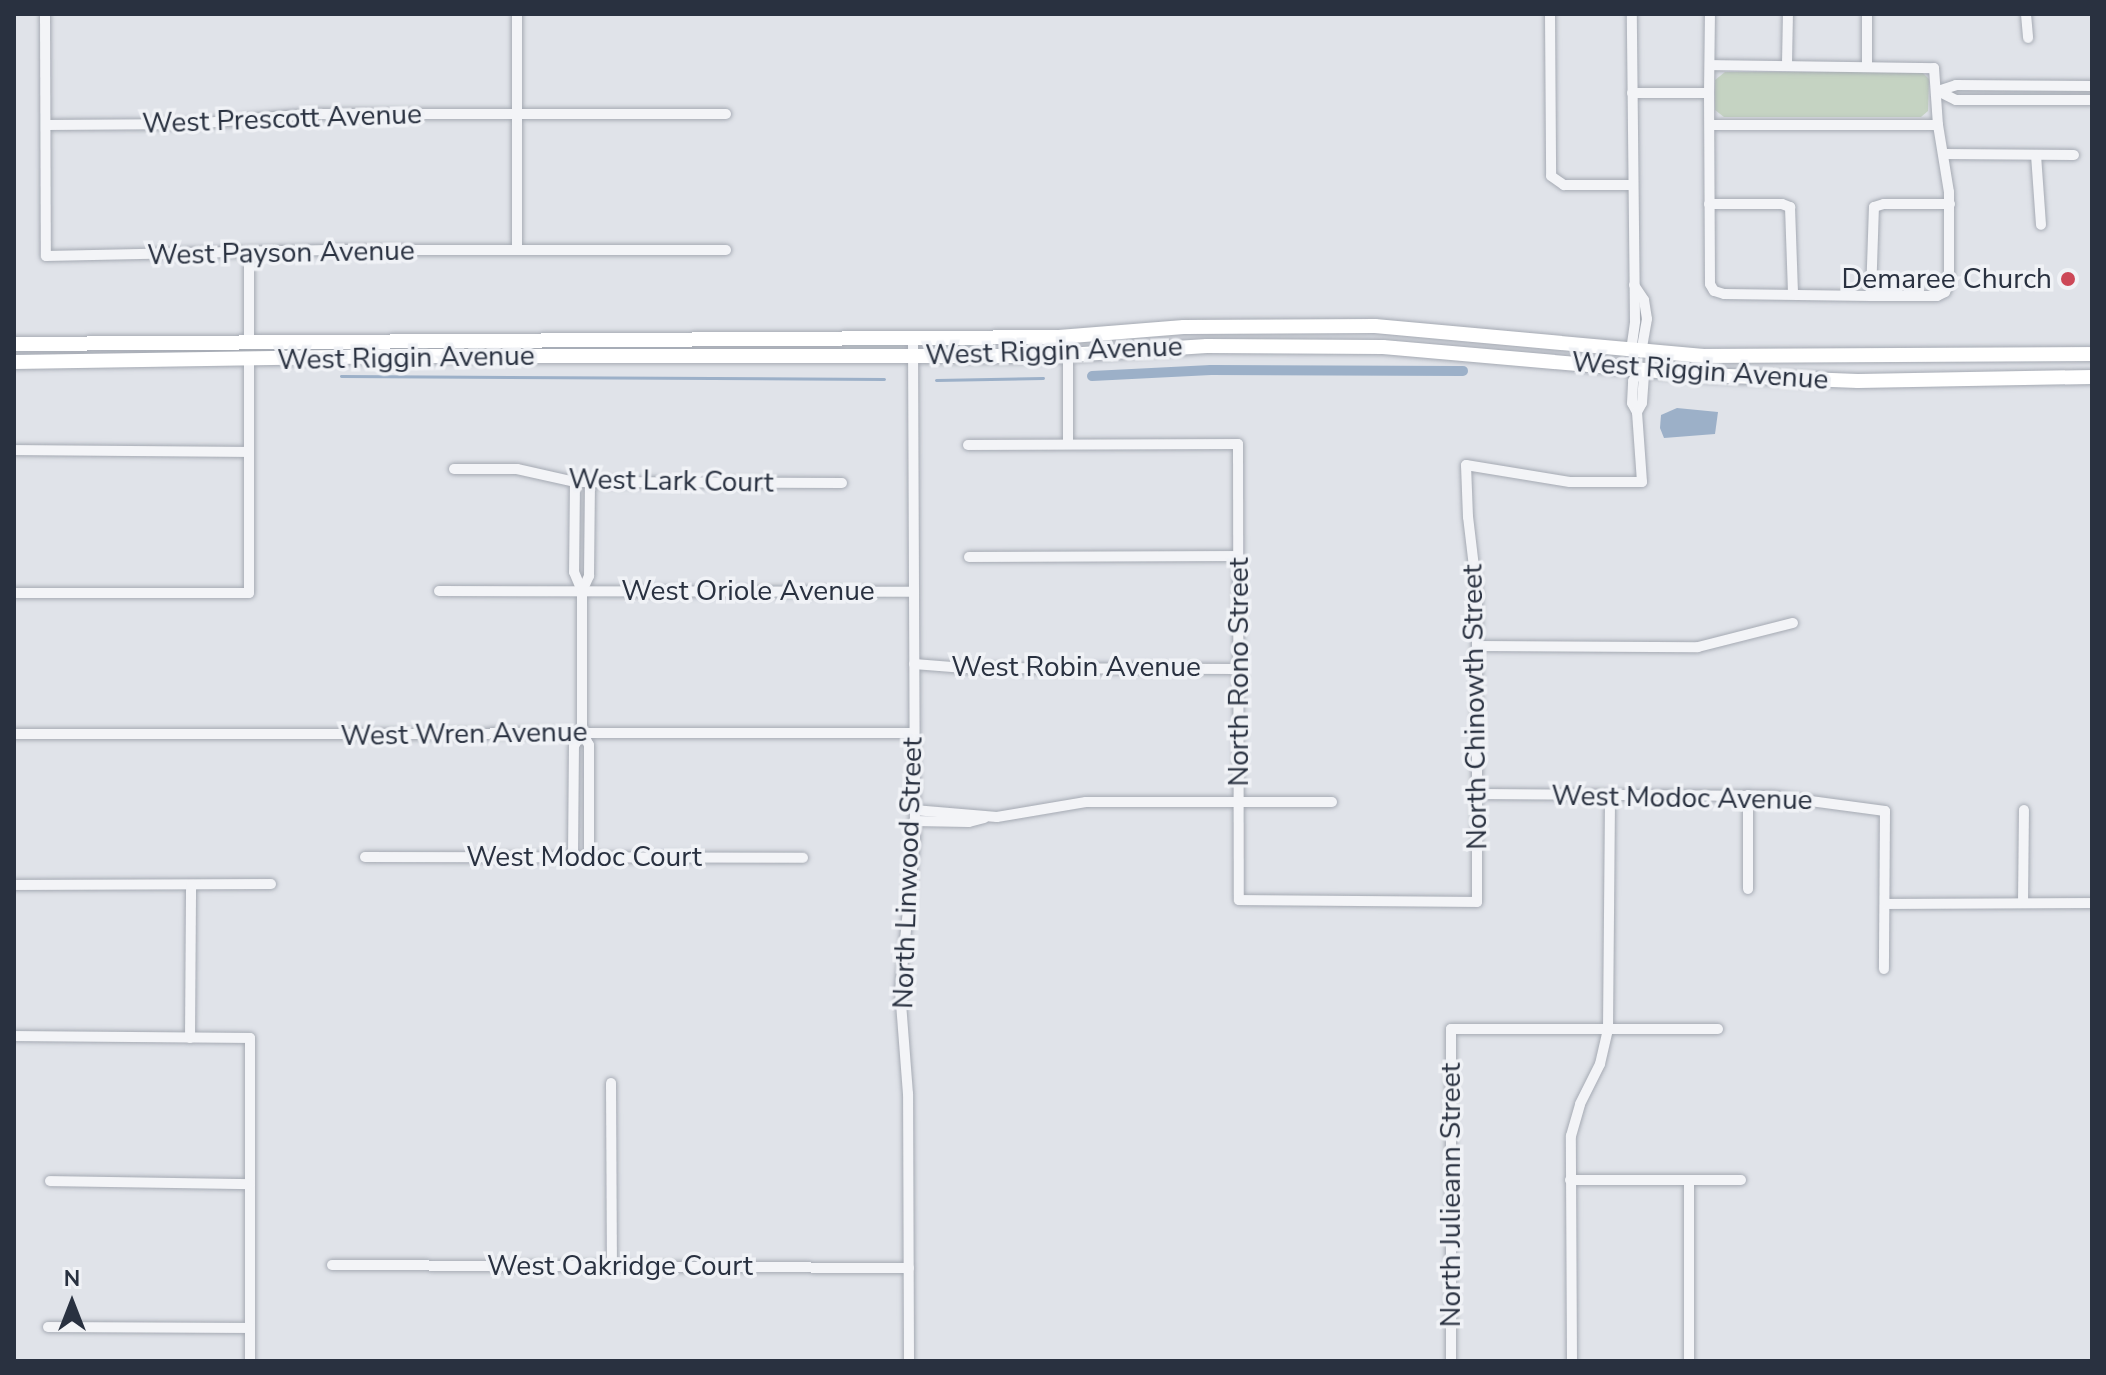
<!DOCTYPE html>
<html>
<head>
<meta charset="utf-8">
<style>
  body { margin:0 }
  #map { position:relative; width:2106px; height:1375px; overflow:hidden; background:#e0e3e9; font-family:"Nunito Sans",sans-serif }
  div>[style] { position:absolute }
  .green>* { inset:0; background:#c5d3c2 }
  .water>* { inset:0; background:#9cb0c8 }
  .stream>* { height:3px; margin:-1.5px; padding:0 1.5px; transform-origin:1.5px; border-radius:1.5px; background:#9cb0c8 }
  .canal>* { height:10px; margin:-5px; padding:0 5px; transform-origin:5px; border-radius:5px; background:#9cb0c8 }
  .roads { filter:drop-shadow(0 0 2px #a5aab3) drop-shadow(0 0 2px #a5aab3) }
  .minor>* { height:10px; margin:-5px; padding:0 5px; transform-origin:5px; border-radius:5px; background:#f3f4f7 }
  .major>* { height:14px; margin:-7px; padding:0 7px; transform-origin:7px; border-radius:7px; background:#fff }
  .dots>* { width:22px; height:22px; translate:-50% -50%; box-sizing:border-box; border:4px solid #f0f2f6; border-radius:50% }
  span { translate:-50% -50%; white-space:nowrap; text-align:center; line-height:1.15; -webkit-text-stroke:7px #f0f2f6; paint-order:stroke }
  .street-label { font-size:28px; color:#293140 }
  .poi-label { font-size:28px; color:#293140 }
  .right { translate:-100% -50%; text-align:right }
  .frame { position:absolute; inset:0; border:16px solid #293140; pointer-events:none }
  .north { position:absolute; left:32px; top:1263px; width:80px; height:80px; -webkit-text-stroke:6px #f0f2f6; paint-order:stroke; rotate:0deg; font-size:22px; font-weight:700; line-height:32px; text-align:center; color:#293140 }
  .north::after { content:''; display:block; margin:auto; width:28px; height:36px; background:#293140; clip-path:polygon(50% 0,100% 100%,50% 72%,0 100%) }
</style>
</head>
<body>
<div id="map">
  <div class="green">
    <i style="clip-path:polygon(1725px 72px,1922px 72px,1929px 79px,1928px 111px,1921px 117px,1724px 117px,1715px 110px,1715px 80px)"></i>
  </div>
  <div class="water">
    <i style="clip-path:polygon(1677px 408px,1718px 412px,1715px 434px,1664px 438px,1660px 428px,1661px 415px)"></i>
  </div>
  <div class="stream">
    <i style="left:341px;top:376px;width:543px;rotate:0.32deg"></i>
    <i style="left:936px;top:380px;width:107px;rotate:-1.1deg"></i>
  </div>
  <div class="canal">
    <i style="left:1092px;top:376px;width:119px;rotate:-2.9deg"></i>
    <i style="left:1211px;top:370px;width:252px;rotate:0.2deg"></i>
  </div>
  <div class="roads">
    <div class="minor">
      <i style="left:45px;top:14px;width:242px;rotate:89.8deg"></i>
      <i style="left:46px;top:256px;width:282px;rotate:-1.2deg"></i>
      <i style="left:328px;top:250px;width:398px"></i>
      <i style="left:517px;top:14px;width:236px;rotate:90deg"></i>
      <i style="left:1550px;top:14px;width:162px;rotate:89.6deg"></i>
      <i style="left:1551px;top:176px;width:16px;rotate:35deg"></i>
      <i style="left:1564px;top:185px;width:67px"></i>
      <i style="left:2026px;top:14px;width:24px;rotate:85deg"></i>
      <i style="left:1787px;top:64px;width:50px;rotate:-88.9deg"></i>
      <i style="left:1710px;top:65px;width:224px;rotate:0.8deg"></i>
      <i style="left:1934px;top:68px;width:57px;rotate:86deg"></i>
      <i style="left:1938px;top:125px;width:68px;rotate:80.7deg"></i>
      <i style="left:1949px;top:192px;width:91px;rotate:90deg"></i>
      <i style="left:1949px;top:283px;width:10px;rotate:114deg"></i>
      <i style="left:1945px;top:292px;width:9px;rotate:153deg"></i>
      <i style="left:1937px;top:296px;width:66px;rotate:180deg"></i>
      <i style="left:1871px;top:296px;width:147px;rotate:-179.2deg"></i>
      <i style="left:1724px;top:294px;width:10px;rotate:-163deg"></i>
      <i style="left:1714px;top:291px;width:8px;rotate:-120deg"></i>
      <i style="left:1710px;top:284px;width:191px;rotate:-90.3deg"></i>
      <i style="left:1709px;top:93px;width:79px;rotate:-89.3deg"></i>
      <i style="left:1867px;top:65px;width:51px;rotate:-90deg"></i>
      <i style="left:1938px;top:91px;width:20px;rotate:27deg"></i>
      <i style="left:1956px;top:100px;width:136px"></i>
      <i style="left:1938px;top:91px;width:19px;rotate:-18deg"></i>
      <i style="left:1956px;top:85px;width:136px;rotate:0.4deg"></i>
      <i style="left:1632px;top:93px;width:77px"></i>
      <i style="left:46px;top:125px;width:146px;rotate:-0.4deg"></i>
      <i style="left:192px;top:124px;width:119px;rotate:-4.8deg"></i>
      <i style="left:311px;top:114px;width:415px"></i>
      <i style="left:1710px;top:125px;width:228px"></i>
      <i style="left:1944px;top:154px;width:130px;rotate:0.4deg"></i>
      <i style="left:2036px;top:155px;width:70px;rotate:85.9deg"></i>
      <i style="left:1709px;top:204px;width:73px"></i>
      <i style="left:1782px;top:204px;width:9px;rotate:21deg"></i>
      <i style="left:1790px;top:207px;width:87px;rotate:88deg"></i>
      <i style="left:249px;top:255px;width:85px;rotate:90deg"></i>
      <i style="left:1634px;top:285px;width:18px;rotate:56deg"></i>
      <i style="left:1644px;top:300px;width:19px;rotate:81deg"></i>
      <i style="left:1647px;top:319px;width:34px;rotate:100deg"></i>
      <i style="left:1871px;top:296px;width:89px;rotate:-88.1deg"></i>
      <i style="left:1874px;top:207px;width:10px;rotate:-17deg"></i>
      <i style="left:1884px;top:204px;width:66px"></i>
      <i style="left:1631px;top:351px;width:30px;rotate:-82deg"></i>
      <i style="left:1635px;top:321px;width:307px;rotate:-90.6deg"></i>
      <i style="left:1637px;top:412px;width:10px;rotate:-119deg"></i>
      <i style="left:1632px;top:403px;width:22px;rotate:-87deg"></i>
      <i style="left:1633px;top:381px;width:12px;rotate:-59deg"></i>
      <i style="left:1068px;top:444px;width:88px;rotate:-90deg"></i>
      <i style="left:968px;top:445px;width:270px;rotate:-0.2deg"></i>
      <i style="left:1238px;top:444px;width:456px;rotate:89.9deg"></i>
      <i style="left:1239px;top:900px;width:238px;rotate:0.5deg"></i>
      <i style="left:1477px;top:902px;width:310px;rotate:-90deg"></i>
      <i style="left:1477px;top:592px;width:76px;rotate:-96.8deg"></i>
      <i style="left:1468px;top:517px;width:52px;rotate:-92.2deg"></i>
      <i style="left:1466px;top:465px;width:105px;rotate:9.3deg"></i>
      <i style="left:1570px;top:482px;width:72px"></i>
      <i style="left:1642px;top:482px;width:70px;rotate:-94.1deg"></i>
      <i style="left:1637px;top:412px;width:10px;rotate:-61deg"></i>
      <i style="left:1642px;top:403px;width:31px;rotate:-86deg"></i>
      <i style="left:14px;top:450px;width:235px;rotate:0.5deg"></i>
      <i style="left:454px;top:469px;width:63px"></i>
      <i style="left:517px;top:469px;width:59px;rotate:12.6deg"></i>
      <i style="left:575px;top:482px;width:267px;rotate:0.2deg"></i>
      <i style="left:575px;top:482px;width:90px;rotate:90.6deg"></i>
      <i style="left:574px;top:572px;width:21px;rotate:67deg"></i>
      <i style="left:969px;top:557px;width:269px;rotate:-0.2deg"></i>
      <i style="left:439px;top:591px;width:475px;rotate:0.1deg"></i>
      <i style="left:14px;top:593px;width:235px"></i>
      <i style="left:249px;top:593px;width:233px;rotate:-90deg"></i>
      <i style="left:1477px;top:646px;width:221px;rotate:0.3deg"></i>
      <i style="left:1698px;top:647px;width:98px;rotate:-14.2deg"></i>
      <i style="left:914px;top:664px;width:51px;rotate:4.5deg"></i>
      <i style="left:965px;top:668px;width:273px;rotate:0.2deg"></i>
      <i style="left:582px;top:732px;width:15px;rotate:62deg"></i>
      <i style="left:589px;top:745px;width:112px;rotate:90deg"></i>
      <i style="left:14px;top:734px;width:900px;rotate:-0.06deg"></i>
      <i style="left:1477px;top:794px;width:296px;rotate:0.4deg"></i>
      <i style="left:1773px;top:796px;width:113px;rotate:7.6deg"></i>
      <i style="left:1885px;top:811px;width:158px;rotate:90.4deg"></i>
      <i style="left:1748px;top:795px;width:94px;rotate:90deg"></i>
      <i style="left:914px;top:810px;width:83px;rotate:4.8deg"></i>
      <i style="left:997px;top:817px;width:90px;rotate:-9.6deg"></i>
      <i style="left:1086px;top:802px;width:246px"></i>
      <i style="left:914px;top:821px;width:55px;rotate:1deg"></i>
      <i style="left:969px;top:822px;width:16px;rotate:-15deg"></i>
      <i style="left:365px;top:857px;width:438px;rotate:0.1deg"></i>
      <i style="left:573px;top:857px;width:111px;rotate:-89.5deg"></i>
      <i style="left:574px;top:746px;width:16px;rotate:-60deg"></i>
      <i style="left:582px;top:732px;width:141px;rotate:-90deg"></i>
      <i style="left:582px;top:591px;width:17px;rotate:-65deg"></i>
      <i style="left:589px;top:576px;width:94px;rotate:-89.4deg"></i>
      <i style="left:14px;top:885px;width:257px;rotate:-0.2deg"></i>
      <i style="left:2023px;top:903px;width:93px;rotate:-89.4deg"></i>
      <i style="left:1885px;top:904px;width:207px;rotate:-0.3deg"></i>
      <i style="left:14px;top:1036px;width:236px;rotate:0.5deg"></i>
      <i style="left:250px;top:1038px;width:323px;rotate:90deg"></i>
      <i style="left:190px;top:1038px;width:153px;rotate:-89.6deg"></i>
      <i style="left:611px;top:1083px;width:183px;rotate:89.7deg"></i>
      <i style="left:1570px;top:1180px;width:171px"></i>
      <i style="left:1689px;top:1180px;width:181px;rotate:90deg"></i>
      <i style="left:50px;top:1181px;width:200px;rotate:0.9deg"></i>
      <i style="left:332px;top:1265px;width:577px;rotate:0.3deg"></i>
      <i style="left:48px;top:1327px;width:202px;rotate:0.3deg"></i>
      <i style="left:909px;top:1361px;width:267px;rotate:-90.2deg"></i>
      <i style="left:908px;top:1094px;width:103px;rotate:-94.4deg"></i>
      <i style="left:900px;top:991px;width:154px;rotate:-84.4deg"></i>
      <i style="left:915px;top:838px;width:500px;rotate:-90.23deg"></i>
      <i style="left:1451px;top:1361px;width:332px;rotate:-90deg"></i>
      <i style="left:1451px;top:1029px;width:267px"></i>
      <i style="left:1572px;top:1361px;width:225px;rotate:-90.3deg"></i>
      <i style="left:1571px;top:1136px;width:33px;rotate:-74deg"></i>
      <i style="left:1580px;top:1104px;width:45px;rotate:-63.4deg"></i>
      <i style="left:1600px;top:1064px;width:36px;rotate:-77deg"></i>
      <i style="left:1608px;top:1029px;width:234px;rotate:-89.5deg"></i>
    </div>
    <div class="major">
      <i style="left:14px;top:344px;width:1045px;rotate:-0.38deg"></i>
      <i style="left:1059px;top:337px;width:125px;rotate:-4.6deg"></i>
      <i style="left:1184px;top:327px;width:191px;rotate:-0.3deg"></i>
      <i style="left:1375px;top:326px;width:330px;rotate:5.2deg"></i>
      <i style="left:1704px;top:356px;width:388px;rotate:-0.3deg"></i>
      <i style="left:14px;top:362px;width:387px;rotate:-0.9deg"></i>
      <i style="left:401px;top:356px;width:651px"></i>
      <i style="left:1052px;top:356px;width:155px;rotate:-3.7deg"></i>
      <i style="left:1207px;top:346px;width:176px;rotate:0.3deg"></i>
      <i style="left:1383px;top:347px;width:321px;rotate:5deg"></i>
      <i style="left:1703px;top:375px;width:155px;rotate:2.2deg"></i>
      <i style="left:1858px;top:381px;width:234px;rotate:-1deg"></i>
    </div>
  </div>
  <div class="dots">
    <i style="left:2068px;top:279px;background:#cc4757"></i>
  </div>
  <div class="street-label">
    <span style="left:282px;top:119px;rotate:-2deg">West Prescott Avenue</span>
    <span style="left:281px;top:253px;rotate:-1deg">West Payson Avenue</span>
    <span style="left:1054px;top:351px;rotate:-2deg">West Riggin Avenue</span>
    <span style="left:406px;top:358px;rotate:-1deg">West Riggin Avenue</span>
    <span style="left:1700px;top:371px;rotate:4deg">West Riggin Avenue</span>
    <span style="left:671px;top:481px;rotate:1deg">West Lark Court</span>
    <span style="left:748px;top:591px">West Oriole Avenue</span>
    <span style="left:1076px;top:667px">West Robin Avenue</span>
    <span style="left:1239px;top:672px;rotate:-90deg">North Rono Street</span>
    <span style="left:1475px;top:707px;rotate:-91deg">North Chinowth Street</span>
    <span style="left:464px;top:734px;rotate:-1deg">West Wren Avenue</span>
    <span style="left:1682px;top:798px;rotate:1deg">West Modoc Avenue</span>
    <span style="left:584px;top:857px">West Modoc Court</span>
    <span style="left:908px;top:873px;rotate:-88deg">North Linwood Street</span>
    <span style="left:1451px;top:1195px;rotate:-90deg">North Julieann Street</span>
    <span style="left:620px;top:1266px">West Oakridge Court</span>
  </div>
  <div class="poi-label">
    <span class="right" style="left:2052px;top:279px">Demaree Church</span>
  </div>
  <div class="frame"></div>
  <div class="north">N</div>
</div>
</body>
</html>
